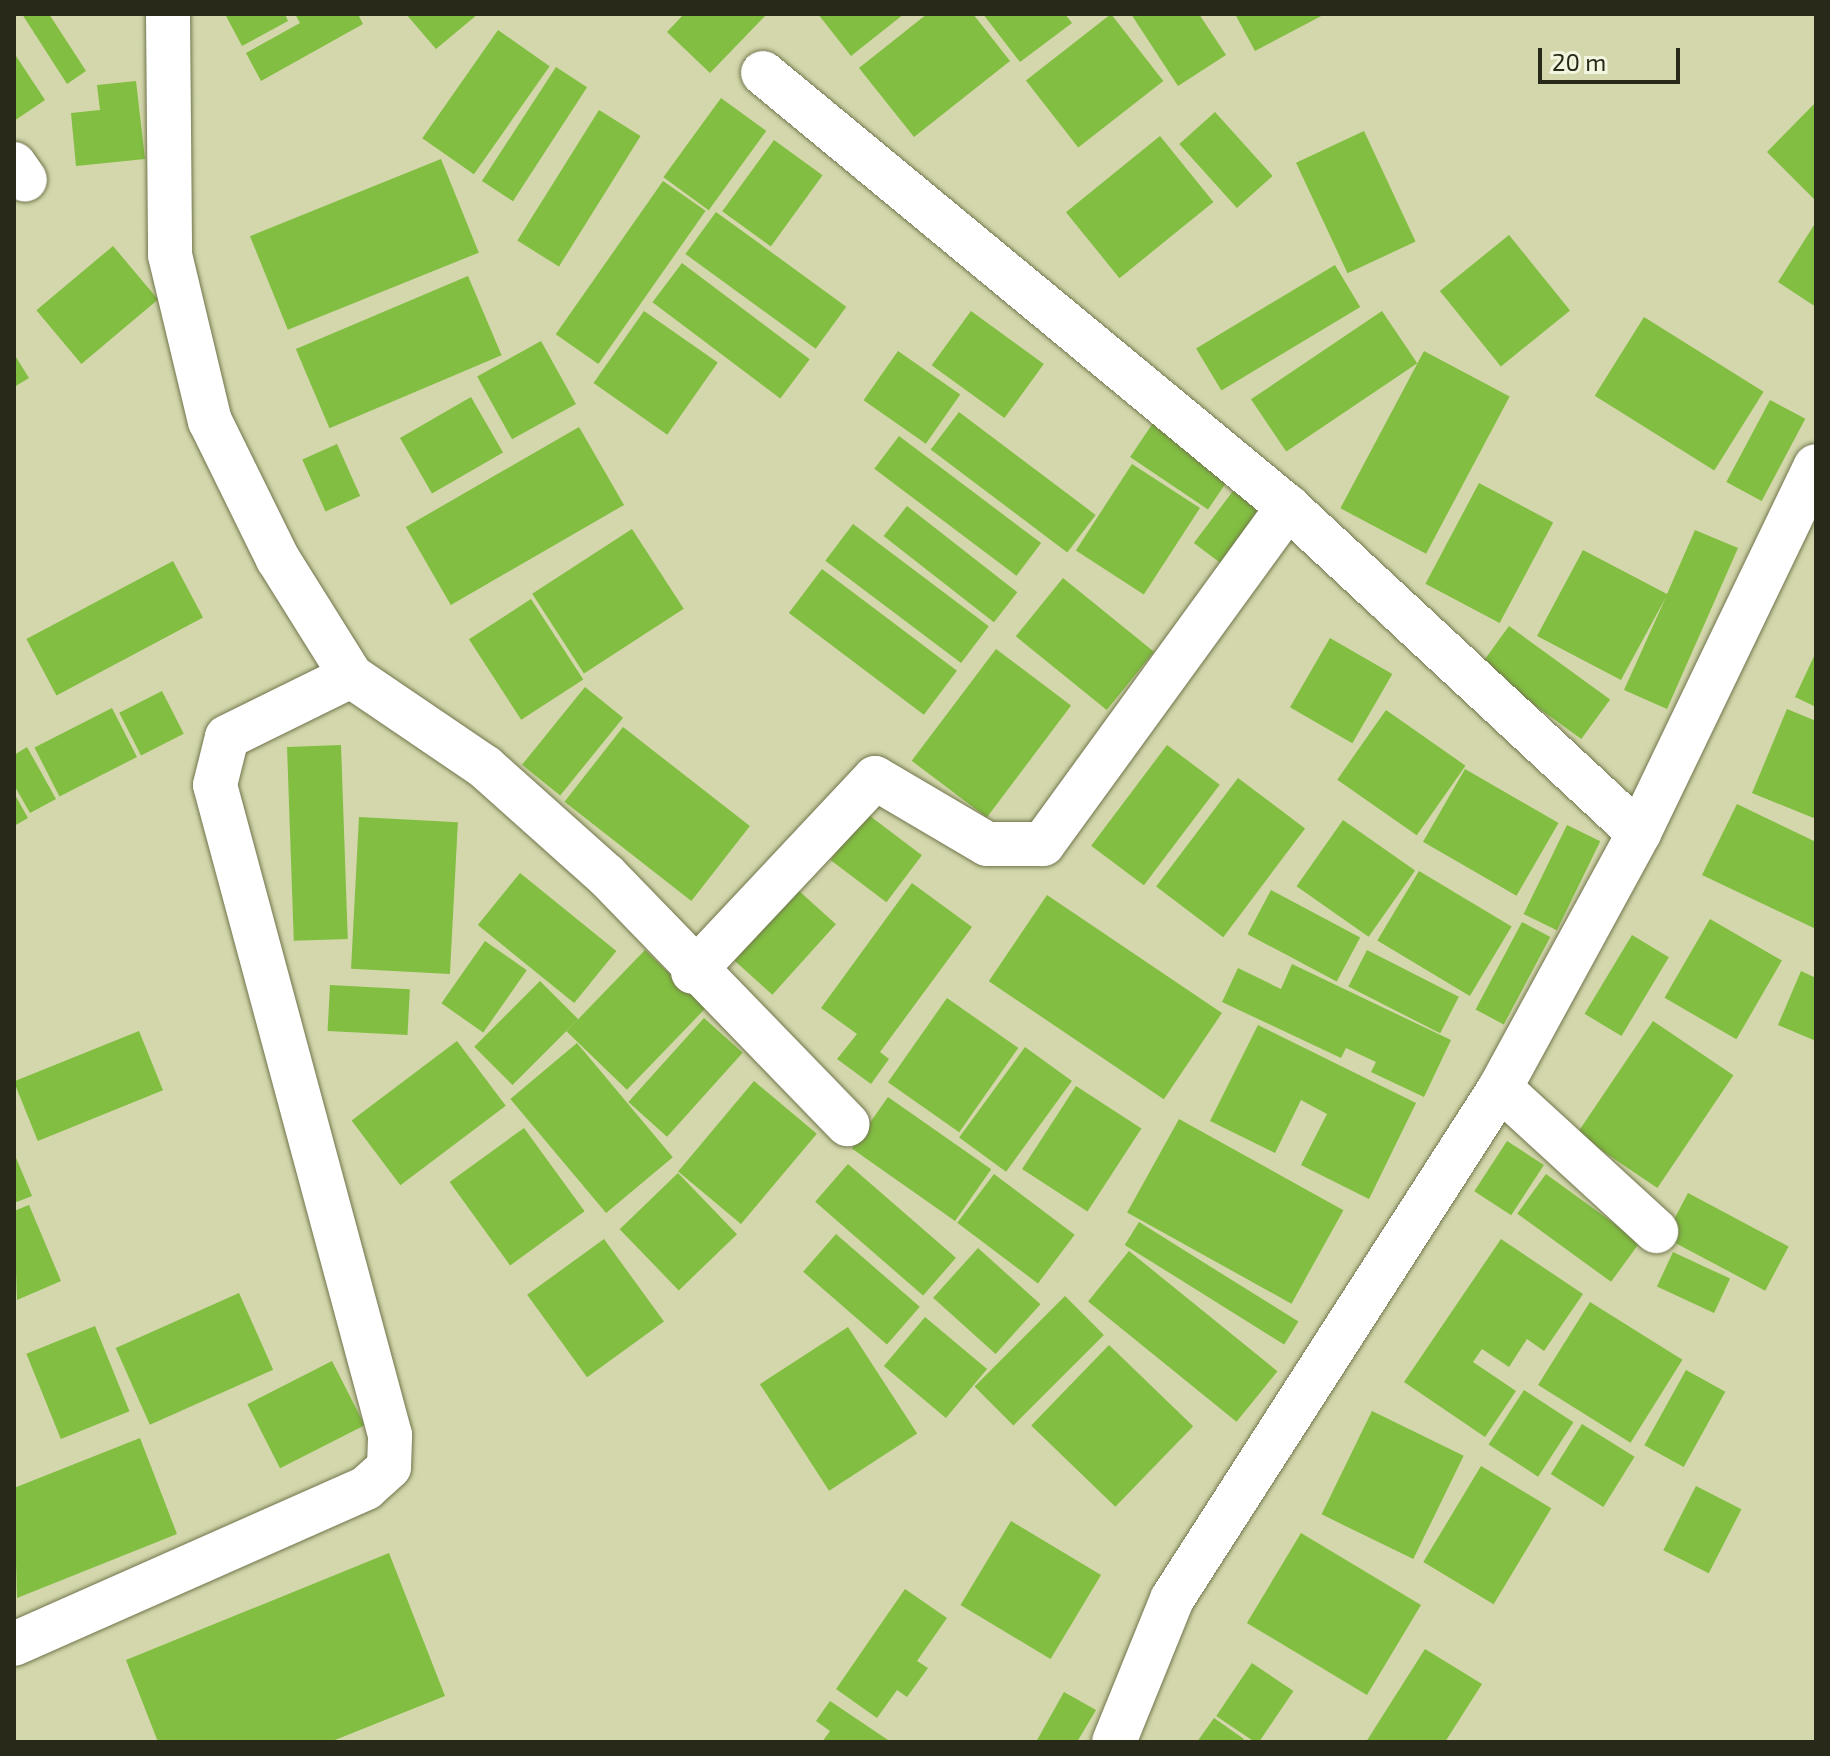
<!DOCTYPE html>
<html>
<head>
<meta charset="utf-8">
<style>
  body { margin:0 }
  #map { position:relative; width:1830px; height:1756px; overflow:hidden; background:#d3d7ab; font-family:"Exo 2",sans-serif }
  div>[style] { position:absolute }
  .building>* { inset:0; background:#81be41; transform-origin:0 0 }
  .roads { filter:drop-shadow(0 0 2px #72754c) drop-shadow(0 0 2px #72754c) }
  .minor>* { height:44px; margin:-22px; padding:0 22px; transform-origin:22px; border-radius:22px; background:#fff }
  span { translate:-50% -50%; white-space:nowrap; text-align:center; line-height:1.15; -webkit-text-stroke:8px #f3f6df; paint-order:stroke }
  .frame { position:absolute; inset:0; border:16px solid #282918; pointer-events:none }
  .scale { position:absolute; left:1538px; top:48px; width:142px; height:36px; box-sizing:border-box; border:4px solid #282918; border-top:0; padding-left:10px; font-size:24px; line-height:28px; white-space:nowrap; color:#282918; -webkit-text-stroke:6px #f3f6df; paint-order:stroke }
</style>
</head>
<body>
<div id="map">
  <div class="building">
    <i style="clip-path:polygon(22px 14px,49px 14px,86px 71px,67px 84px)"></i>
    <i style="clip-path:polygon(225px 14px,285px 14px,288px 21px,242px 46px)"></i>
    <i style="clip-path:polygon(295px 14px,358px 14px,363px 24px,261px 81px,246px 53px,300px 23px)"></i>
    <i style="clip-path:polygon(406px 14px,478px 14px,436px 49px)"></i>
    <i style="clip-path:polygon(684px 14px,767px 14px,710px 73px,667px 32px)"></i>
    <i style="clip-path:polygon(818px 14px,904px 14px,851px 56px)"></i>
    <i style="clip-path:polygon(927px 14px,973px 14px,1010px 61px,914px 137px,859px 68px)"></i>
    <i style="clip-path:polygon(983px 14px,1065px 14px,1072px 23px,1020px 62px)"></i>
    <i style="left:1111px;top:14px;width:85px;height:108px;rotate:52deg"></i>
    <i style="clip-path:polygon(1131px 14px,1199px 14px,1226px 55px,1178px 86px)"></i>
    <i style="clip-path:polygon(1235px 14px,1325px 14px,1255px 51px)"></i>
    <i style="left:498px;top:30px;width:63px;height:132px;rotate:35deg"></i>
    <i style="clip-path:polygon(14px 53px,45px 100px,14px 121px)"></i>
    <i style="left:556px;top:67px;width:37px;height:136px;rotate:33deg"></i>
    <i style="clip-path:polygon(136px 81px,145px 159px,76px 166px,71px 113px,100px 110px,97px 85px)"></i>
    <i style="left:721px;top:98px;width:56px;height:98px;rotate:36deg"></i>
    <i style="clip-path:polygon(1816px 102px,1816px 201px,1767px 152px)"></i>
    <i style="left:599px;top:110px;width:49px;height:154px;rotate:32deg"></i>
    <i style="left:1215px;top:112px;width:86px;height:48px;rotate:48deg"></i>
    <i style="left:1364px;top:131px;width:122px;height:75px;rotate:65deg"></i>
    <i style="left:1160px;top:136px;width:85px;height:121px;rotate:51deg"></i>
    <i style="left:774px;top:140px;width:60px;height:88px;rotate:36deg"></i>
    <i style="left:441px;top:159px;width:101px;height:206px;rotate:68deg"></i>
    <i style="left:663px;top:181px;width:52px;height:187px;rotate:35deg"></i>
    <i style="left:716px;top:212px;width:161px;height:52px;rotate:36deg"></i>
    <i style="clip-path:polygon(1816px 222px,1816px 307px,1778px 282px)"></i>
    <i style="left:1509px;top:235px;width:97px;height:89px;rotate:51deg"></i>
    <i style="left:113px;top:246px;width:70px;height:100px;rotate:50deg"></i>
    <i style="left:682px;top:263px;width:160px;height:49px;rotate:37deg"></i>
    <i style="left:1335px;top:265px;width:49px;height:162px;rotate:59deg"></i>
    <i style="left:468px;top:276px;width:86px;height:187px;rotate:67deg"></i>
    <i style="left:644px;top:311px;width:90px;height:88px;rotate:35deg"></i>
    <i style="left:971px;top:311px;width:90px;height:67px;rotate:36deg"></i>
    <i style="left:1382px;top:311px;width:63px;height:158px;rotate:56deg"></i>
    <i style="left:1644px;top:317px;width:141px;height:93px;rotate:32deg"></i>
    <i style="left:541px;top:341px;width:72px;height:73px;rotate:61deg"></i>
    <i style="left:898px;top:351px;width:76px;height:60px;rotate:35deg"></i>
    <i style="left:1424px;top:351px;width:97px;height:178px;rotate:28deg"></i>
    <i style="clip-path:polygon(14px 354px,29px 378px,14px 387px)"></i>
    <i style="left:471px;top:397px;width:64px;height:82px;rotate:60deg"></i>
    <i style="left:1770px;top:400px;width:40px;height:93px;rotate:28deg"></i>
    <i style="left:959px;top:412px;width:171px;height:47px;rotate:37deg"></i>
    <i style="left:1153px;top:423px;width:94px;height:41px;rotate:34deg"></i>
    <i style="left:579px;top:427px;width:90px;height:200px;rotate:60deg"></i>
    <i style="left:899px;top:436px;width:178px;height:41px;rotate:37deg"></i>
    <i style="left:337px;top:444px;width:57px;height:38px;rotate:66deg"></i>
    <i style="left:1132px;top:464px;width:81px;height:103px;rotate:33deg"></i>
    <i style="left:1479px;top:483px;width:84px;height:114px;rotate:28deg"></i>
    <i style="left:1233px;top:491px;width:35px;height:65px;rotate:37deg"></i>
    <i style="left:907px;top:506px;width:140px;height:38px;rotate:38deg"></i>
    <i style="left:853px;top:524px;width:170px;height:46px;rotate:37deg"></i>
    <i style="left:632px;top:529px;width:95px;height:119px;rotate:57deg"></i>
    <i style="clip-path:polygon(1695px 530px,1738px 548px,1667px 709px,1624px 690px,1666px 597px,1621px 680px,1537px 636px,1583px 550px,1667px 594px)"></i>
    <i style="left:173px;top:561px;width:64px;height:166px;rotate:62deg"></i>
    <i style="left:822px;top:569px;width:169px;height:55px;rotate:37deg"></i>
    <i style="left:1063px;top:578px;width:117px;height:75px;rotate:39deg"></i>
    <i style="left:531px;top:599px;width:96px;height:74px;rotate:57deg"></i>
    <i style="left:1509px;top:626px;width:125px;height:49px;rotate:36deg"></i>
    <i style="left:1330px;top:638px;width:72px;height:80px;rotate:30deg"></i>
    <i style="left:996px;top:649px;width:94px;height:140px;rotate:37deg"></i>
    <i style="clip-path:polygon(1816px 652px,1816px 707px,1795px 697px)"></i>
    <i style="left:585px;top:687px;width:49px;height:100px;rotate:39deg"></i>
    <i style="left:162px;top:691px;width:48px;height:48px;rotate:63deg"></i>
    <i style="left:112px;top:708px;width:55px;height:87px;rotate:63deg"></i>
    <i style="clip-path:polygon(1787px 709px,1816px 721px,1816px 819px,1752px 793px)"></i>
    <i style="left:1386px;top:710px;width:97px;height:85px;rotate:35deg"></i>
    <i style="left:623px;top:727px;width:161px;height:95px;rotate:38deg"></i>
    <i style="left:341px;top:745px;width:194px;height:54px;rotate:88deg"></i>
    <i style="left:1167px;top:745px;width:66px;height:126px;rotate:37deg"></i>
    <i style="clip-path:polygon(27px 747px,56px 799px,30px 813px,14px 785px,14px 755px)"></i>
    <i style="left:1465px;top:769px;width:108px;height:84px;rotate:30deg"></i>
    <i style="left:1238px;top:778px;width:84px;height:136px;rotate:37deg"></i>
    <i style="clip-path:polygon(14px 793px,28px 818px,14px 826px)"></i>
    <i style="clip-path:polygon(1737px 804px,1816px 842px,1816px 929px,1702px 875px)"></i>
    <i style="left:866px;top:813px;width:70px;height:59px;rotate:37deg"></i>
    <i style="left:359px;top:817px;width:99px;height:152px;rotate:3deg"></i>
    <i style="left:1343px;top:820px;width:88px;height:81px;rotate:35deg"></i>
    <i style="left:1567px;top:825px;width:37px;height:99px;rotate:26deg"></i>
    <i style="left:1419px;top:871px;width:108px;height:81px;rotate:31deg"></i>
    <i style="left:520px;top:873px;width:124px;height:67px;rotate:39deg"></i>
    <i style="clip-path:polygon(912px 883px,972px 927px,880px 1052px,889px 1059px,871px 1084px,837px 1059px,857px 1034px,821px 1008px)"></i>
    <i style="left:798px;top:890px;width:51px;height:95px;rotate:42deg"></i>
    <i style="left:1271px;top:890px;width:101px;height:50px;rotate:28deg"></i>
    <i style="left:1047px;top:895px;width:211px;height:104px;rotate:34deg"></i>
    <i style="left:1710px;top:919px;width:83px;height:91px;rotate:30deg"></i>
    <i style="left:1522px;top:922px;width:32px;height:99px;rotate:28deg"></i>
    <i style="left:1632px;top:935px;width:43px;height:92px;rotate:31deg"></i>
    <i style="left:485px;top:941px;width:51px;height:76px;rotate:35deg"></i>
    <i style="left:645px;top:950px;width:84px;height:113px;rotate:44deg"></i>
    <i style="left:1367px;top:950px;width:103px;height:41px;rotate:27deg"></i>
    <i style="clip-path:polygon(1292px 964px,1451px 1040px,1424px 1097px,1371px 1072px,1376px 1062px,1346px 1048px,1341px 1058px,1222px 1002px,1238px 968px,1281px 989px)"></i>
    <i style="clip-path:polygon(1801px 971px,1816px 978px,1816px 1041px,1778px 1025px)"></i>
    <i style="left:540px;top:981px;width:54px;height:93px;rotate:45deg"></i>
    <i style="left:330px;top:985px;width:80px;height:46px;rotate:3deg"></i>
    <i style="left:947px;top:998px;width:87px;height:103px;rotate:35deg"></i>
    <i style="left:704px;top:1018px;width:52px;height:113px;rotate:42deg"></i>
    <i style="left:1653px;top:1021px;width:97px;height:136px;rotate:34deg"></i>
    <i style="clip-path:polygon(1258px 1025px,1416px 1103px,1369px 1199px,1301px 1165px,1327px 1114px,1301px 1100px,1275px 1153px,1210px 1121px)"></i>
    <i style="left:139px;top:1031px;width:64px;height:135px;rotate:68deg"></i>
    <i style="left:457px;top:1041px;width:81px;height:132px;rotate:53deg"></i>
    <i style="left:577px;top:1043px;width:149px;height:87px;rotate:50deg"></i>
    <i style="left:1025px;top:1047px;width:58px;height:112px;rotate:36deg"></i>
    <i style="left:754px;top:1081px;width:82px;height:118px;rotate:40deg"></i>
    <i style="left:1076px;top:1086px;width:78px;height:99px;rotate:33deg"></i>
    <i style="left:888px;top:1097px;width:126px;height:63px;rotate:35deg"></i>
    <i style="left:1179px;top:1119px;width:188px;height:107px;rotate:29deg"></i>
    <i style="left:524px;top:1128px;width:103px;height:92px;rotate:54deg"></i>
    <i style="left:1507px;top:1141px;width:44px;height:60px;rotate:33deg"></i>
    <i style="clip-path:polygon(14px 1153px,32px 1196px,14px 1203px)"></i>
    <i style="left:848px;top:1164px;width:143px;height:50px;rotate:41deg"></i>
    <i style="left:678px;top:1173px;width:85px;height:81px;rotate:46deg"></i>
    <i style="left:994px;top:1174px;width:101px;height:61px;rotate:37deg"></i>
    <i style="left:1546px;top:1174px;width:116px;height:49px;rotate:36deg"></i>
    <i style="left:1688px;top:1193px;width:114px;height:50px;rotate:28deg"></i>
    <i style="clip-path:polygon(29px 1205px,61px 1281px,17px 1300px,14px 1211px)"></i>
    <i style="left:1139px;top:1222px;width:188px;height:27px;rotate:32deg"></i>
    <i style="left:836px;top:1234px;width:111px;height:50px;rotate:41deg"></i>
    <i style="left:604px;top:1239px;width:102px;height:95px;rotate:54deg"></i>
    <i style="clip-path:polygon(1501px 1239px,1583px 1294px,1544px 1351px,1527px 1339px,1509px 1367px,1482px 1349px,1473px 1362px,1516px 1391px,1485px 1437px,1404px 1382px)"></i>
    <i style="left:978px;top:1248px;width:84px;height:67px;rotate:42deg"></i>
    <i style="left:1129px;top:1251px;width:191px;height:65px;rotate:39deg"></i>
    <i style="left:1673px;top:1252px;width:63px;height:38px;rotate:25deg"></i>
    <i style="left:239px;top:1293px;width:84px;height:135px;rotate:66deg"></i>
    <i style="left:1065px;top:1296px;width:55px;height:128px;rotate:45deg"></i>
    <i style="left:1590px;top:1302px;width:109px;height:98px;rotate:32deg"></i>
    <i style="left:925px;top:1317px;width:81px;height:64px;rotate:40deg"></i>
    <i style="left:95px;top:1326px;width:92px;height:74px;rotate:68deg"></i>
    <i style="left:848px;top:1327px;width:127px;height:105px;rotate:57deg"></i>
    <i style="left:1109px;top:1345px;width:117px;height:112px;rotate:44deg"></i>
    <i style="left:332px;top:1361px;width:72px;height:95px;rotate:63deg"></i>
    <i style="left:1686px;top:1370px;width:45px;height:86px;rotate:29deg"></i>
    <i style="left:1524px;top:1390px;width:59px;height:65px;rotate:33deg"></i>
    <i style="left:1372px;top:1411px;width:102px;height:115px;rotate:26deg"></i>
    <i style="left:1582px;top:1424px;width:62px;height:59px;rotate:32deg"></i>
    <i style="clip-path:polygon(140px 1438px,177px 1534px,17px 1598px,14px 1488px)"></i>
    <i style="left:1481px;top:1466px;width:82px;height:112px;rotate:31deg"></i>
    <i style="left:1696px;top:1486px;width:51px;height:72px;rotate:27deg"></i>
    <i style="left:1011px;top:1521px;width:105px;height:98px;rotate:31deg"></i>
    <i style="left:1301px;top:1533px;width:140px;height:105px;rotate:31deg"></i>
    <i style="clip-path:polygon(389px 1553px,445px 1696px,330px 1742px,158px 1742px,126px 1660px)"></i>
    <i style="clip-path:polygon(905px 1589px,947px 1618px,917px 1661px,928px 1668px,907px 1697px,897px 1690px,877px 1718px,836px 1689px)"></i>
    <i style="clip-path:polygon(1425px 1649px,1482px 1684px,1445px 1742px,1366px 1742px)"></i>
    <i style="left:1252px;top:1663px;width:50px;height:64px;rotate:34deg"></i>
    <i style="clip-path:polygon(1064px 1692px,1096px 1710px,1077px 1742px,1036px 1742px)"></i>
    <i style="clip-path:polygon(830px 1701px,891px 1742px,822px 1742px,830px 1731px,816px 1721px)"></i>
    <i style="clip-path:polygon(1214px 1718px,1244px 1739px,1242px 1742px,1197px 1742px)"></i>
  </div>
  <div class="roads">
    <div class="minor">
      <i style="left:168px;top:14px;width:241px;rotate:89.5deg"></i>
      <i style="left:170px;top:255px;width:171px;rotate:76.5deg"></i>
      <i style="left:210px;top:421px;width:154px;rotate:63.8deg"></i>
      <i style="left:278px;top:559px;width:138px;rotate:58deg"></i>
      <i style="left:351px;top:676px;width:162px;rotate:34.2deg"></i>
      <i style="left:485px;top:767px;width:162px;rotate:41.8deg"></i>
      <i style="left:606px;top:875px;width:347px;rotate:45.9deg"></i>
      <i style="left:763px;top:73px;width:681px;rotate:39.58deg"></i>
      <i style="left:1288px;top:507px;width:479px;rotate:42.9deg"></i>
      <i style="left:14px;top:164px;width:19px;rotate:55deg"></i>
      <i style="left:693px;top:972px;width:266px;rotate:-46.8deg"></i>
      <i style="left:875px;top:778px;width:130px;rotate:30.5deg"></i>
      <i style="left:987px;top:844px;width:56px"></i>
      <i style="left:1043px;top:844px;width:417px;rotate:-54deg"></i>
      <i style="left:1500px;top:1088px;width:212px;rotate:42.5deg"></i>
      <i style="left:14px;top:1644px;width:385px;rotate:-23.9deg"></i>
      <i style="left:366px;top:1488px;width:31px;rotate:-42deg"></i>
      <i style="left:389px;top:1467px;width:32px;rotate:-88deg"></i>
      <i style="left:390px;top:1435px;width:673px;rotate:-105.07deg"></i>
      <i style="left:215px;top:785px;width:49px;rotate:-76deg"></i>
      <i style="left:227px;top:737px;width:138px;rotate:-26.2deg"></i>
      <i style="left:1114px;top:1742px;width:154px;rotate:-67.9deg"></i>
      <i style="left:1172px;top:1599px;width:607px;rotate:-57.3deg"></i>
      <i style="left:1500px;top:1088px;width:290px;rotate:-61.4deg"></i>
      <i style="left:1639px;top:833px;width:407px;rotate:-64.3deg"></i>
    </div>
  </div>
  <div class="frame"></div>
  <div class="scale">20 m</div>
</div>
</body>
</html>
